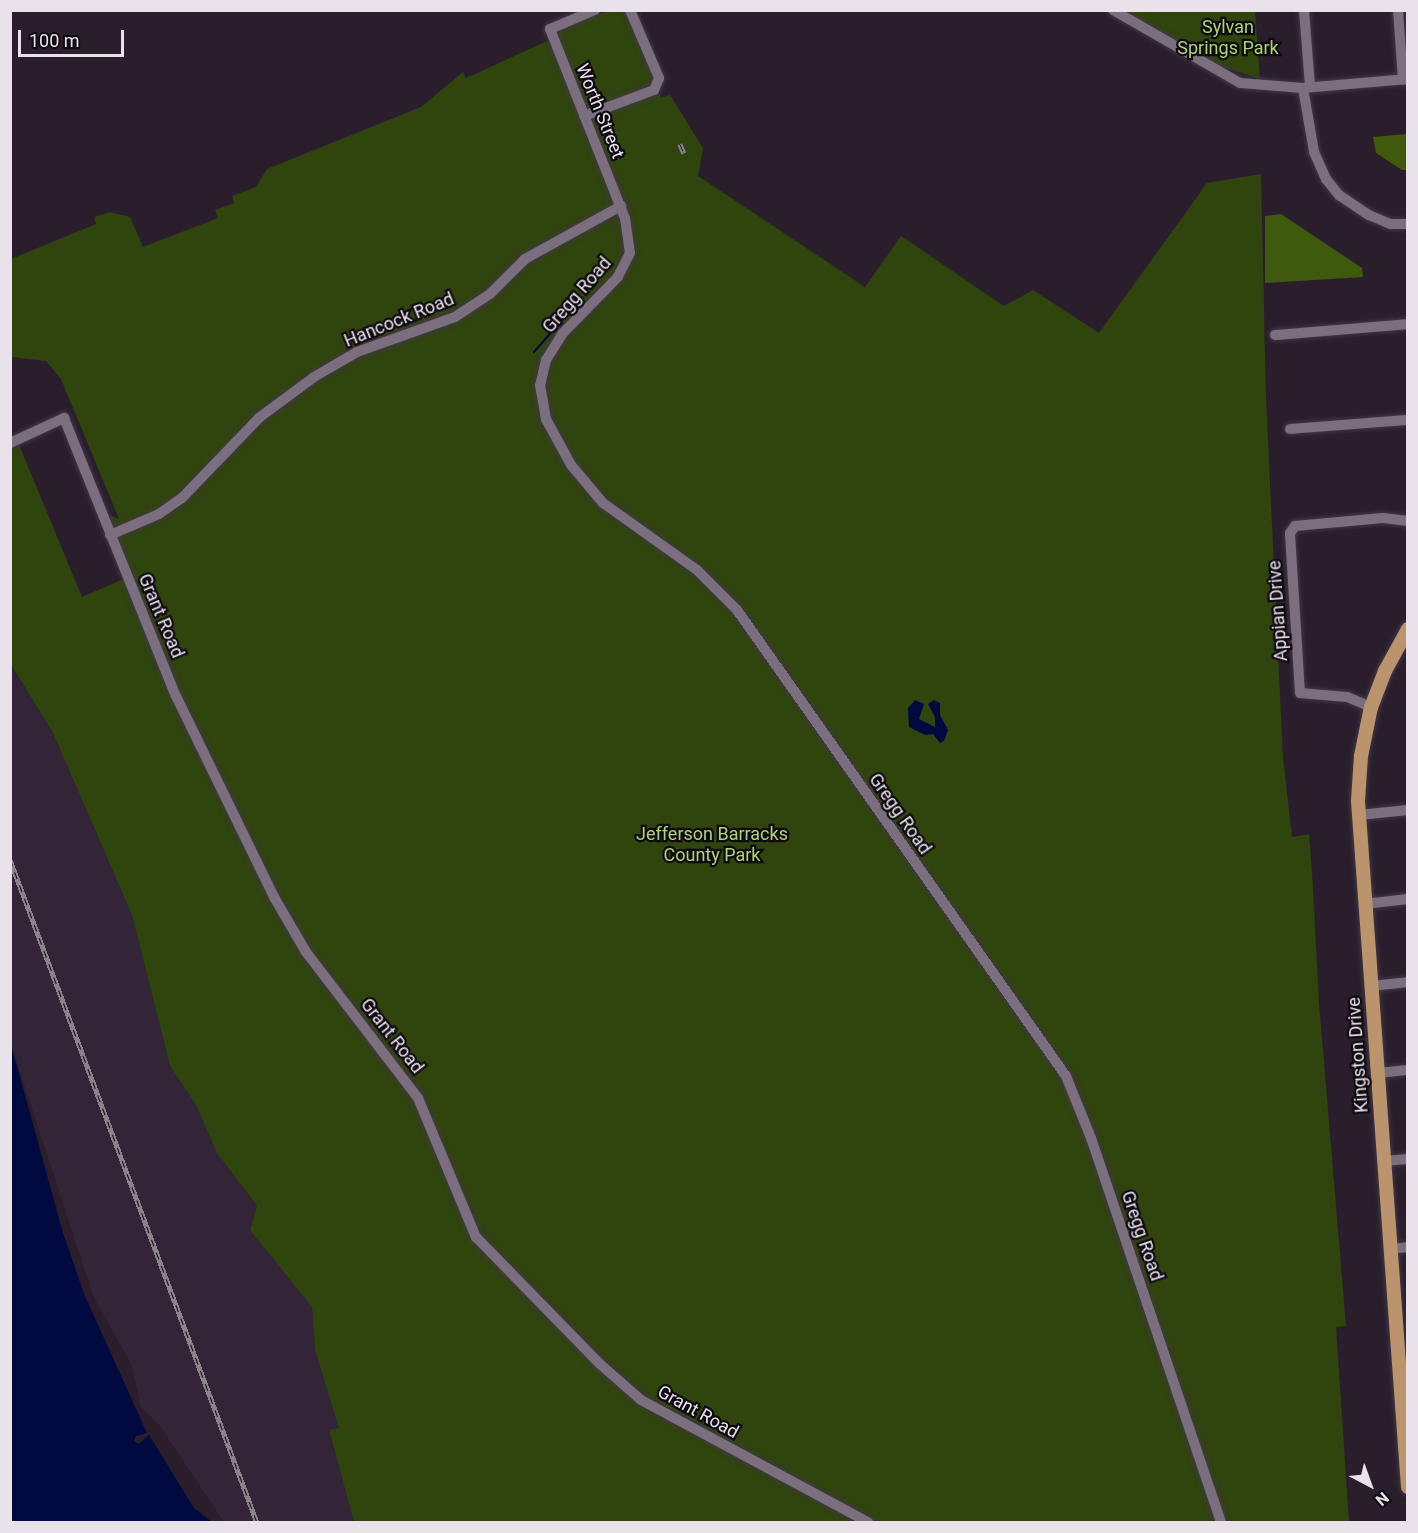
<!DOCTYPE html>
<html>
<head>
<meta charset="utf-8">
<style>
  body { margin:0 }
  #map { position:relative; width:1418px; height:1533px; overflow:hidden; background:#2a1e2d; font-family:Roboto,sans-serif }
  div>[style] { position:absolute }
  .built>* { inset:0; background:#342438 }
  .green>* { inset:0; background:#30440e }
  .forest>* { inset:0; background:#3f5a0d }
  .water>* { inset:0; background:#000940 }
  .pier>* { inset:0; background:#2a1e2d }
  .stream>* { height:2px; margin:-1px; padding:0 1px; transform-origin:1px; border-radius:1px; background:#000940 }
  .roads { filter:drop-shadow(0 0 2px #413844) drop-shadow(0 0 2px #413844) }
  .minor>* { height:10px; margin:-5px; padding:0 5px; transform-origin:5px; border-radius:5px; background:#7b6e7f }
  .major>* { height:14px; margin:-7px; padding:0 7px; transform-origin:7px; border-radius:7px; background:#bb946d }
  .rail>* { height:4.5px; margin-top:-2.25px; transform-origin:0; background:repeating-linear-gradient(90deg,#0f0a11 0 7px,#8b828e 0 14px); box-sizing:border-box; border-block:2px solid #8b828e }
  span { translate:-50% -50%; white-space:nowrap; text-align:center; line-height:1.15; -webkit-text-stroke:4.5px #0f0a11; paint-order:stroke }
  .park-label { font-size:18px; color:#abd573 }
  .street-label { font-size:18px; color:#e9e2eb }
  .frame { position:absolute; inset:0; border:12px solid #e9e2eb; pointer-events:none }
  .north { position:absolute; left:1340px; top:1455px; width:60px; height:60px; -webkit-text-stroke:4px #0f0a11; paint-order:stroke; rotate:139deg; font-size:16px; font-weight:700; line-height:24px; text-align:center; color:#e9e2eb }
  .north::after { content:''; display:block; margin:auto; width:21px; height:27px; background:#e9e2eb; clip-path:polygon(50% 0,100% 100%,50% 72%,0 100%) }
  .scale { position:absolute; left:18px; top:30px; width:106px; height:27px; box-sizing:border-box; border:3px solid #e9e2eb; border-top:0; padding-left:8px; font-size:18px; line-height:21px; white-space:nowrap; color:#e9e2eb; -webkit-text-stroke:4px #0f0a11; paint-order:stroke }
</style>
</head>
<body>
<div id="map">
  <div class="built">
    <i style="clip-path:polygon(10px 665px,53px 733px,132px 915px,170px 1066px,196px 1105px,217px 1153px,257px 1207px,250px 1230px,312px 1307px,315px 1350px,339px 1428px,329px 1430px,354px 1522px,221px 1522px,138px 1409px,90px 1296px,11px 1044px)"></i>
  </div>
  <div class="green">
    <i style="clip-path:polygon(607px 11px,626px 11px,661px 98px,670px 95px,703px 148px,698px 176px,865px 287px,901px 236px,1004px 306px,1033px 290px,1099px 333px,1207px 183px,1261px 174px,1266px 399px,1283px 758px,1292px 837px,1309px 834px,1312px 872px,1319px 1003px,1346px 1326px,1336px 1327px,1349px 1522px,354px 1522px,329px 1430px,339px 1428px,315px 1350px,312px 1307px,250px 1230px,257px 1206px,217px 1153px,196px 1105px,170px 1066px,132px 915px,53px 733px,11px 665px,11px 437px,15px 435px,82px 597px,131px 576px,109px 515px,119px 519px,61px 379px,46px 361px,11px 357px,11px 259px,96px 224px,94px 217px,110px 212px,130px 217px,143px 247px,218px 218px,215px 210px,234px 203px,232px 196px,256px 187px,267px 169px,421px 107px,463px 72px,466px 78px,556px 37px,558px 30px)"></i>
    <i style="clip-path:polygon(1123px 11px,1255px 11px,1260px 79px,1220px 66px)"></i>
  </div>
  <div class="forest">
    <i style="clip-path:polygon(1407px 134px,1407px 170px,1402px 170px,1376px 153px,1373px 137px)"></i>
    <i style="clip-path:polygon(1281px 214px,1362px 268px,1363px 277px,1265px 283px,1265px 216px)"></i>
  </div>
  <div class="water">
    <i style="clip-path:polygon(915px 700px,924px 704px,919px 719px,935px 727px,935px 717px,928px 704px,934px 700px,940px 703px,940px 715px,948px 730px,944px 741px,940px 743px,933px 734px,925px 735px,909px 727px,908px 708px)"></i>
    <i style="clip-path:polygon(10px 1044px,90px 1296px,129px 1368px,138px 1409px,221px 1522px,11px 1522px)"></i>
  </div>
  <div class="pier">
    <i style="clip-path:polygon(10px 1041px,93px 1295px,132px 1366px,141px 1407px,160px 1426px,224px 1522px,212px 1522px,194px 1508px,149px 1435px,139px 1444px,134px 1441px,136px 1436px,147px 1433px,84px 1294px,63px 1233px)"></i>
  </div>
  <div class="stream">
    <i style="left:534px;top:352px;width:53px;rotate:-48.8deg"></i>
  </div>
  <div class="roads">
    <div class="minor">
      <i style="left:595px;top:10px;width:49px;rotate:157.1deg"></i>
      <i style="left:550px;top:29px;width:203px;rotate:68.4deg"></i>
      <i style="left:625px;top:218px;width:35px;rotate:82deg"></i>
      <i style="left:630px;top:253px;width:27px;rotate:117deg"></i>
      <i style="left:618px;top:277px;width:78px;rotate:134.5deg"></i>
      <i style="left:563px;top:333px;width:32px;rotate:122deg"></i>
      <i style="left:546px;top:360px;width:26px;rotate:103deg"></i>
      <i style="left:540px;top:385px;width:35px;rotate:80deg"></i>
      <i style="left:546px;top:419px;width:52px;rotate:61.5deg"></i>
      <i style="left:571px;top:465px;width:50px;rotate:49.9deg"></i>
      <i style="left:603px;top:503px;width:115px;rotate:35.5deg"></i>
      <i style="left:697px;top:570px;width:57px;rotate:45deg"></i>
      <i style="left:737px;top:610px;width:570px;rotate:54.78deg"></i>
      <i style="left:1066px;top:1076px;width:67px;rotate:68deg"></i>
      <i style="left:1091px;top:1138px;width:405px;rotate:71.3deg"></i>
      <i style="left:1113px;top:10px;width:146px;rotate:29.9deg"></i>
      <i style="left:1240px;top:83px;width:63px;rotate:4.5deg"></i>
      <i style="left:1303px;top:88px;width:105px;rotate:-4.9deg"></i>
      <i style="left:1304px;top:10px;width:77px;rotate:85.5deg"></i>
      <i style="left:1398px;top:10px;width:70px;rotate:85.9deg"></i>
      <i style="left:1303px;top:88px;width:65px;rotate:80.2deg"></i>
      <i style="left:1314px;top:152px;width:30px;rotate:66deg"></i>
      <i style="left:1326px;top:179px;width:21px;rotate:51deg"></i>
      <i style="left:1339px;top:195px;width:36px;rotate:34deg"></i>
      <i style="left:1369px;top:215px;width:23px;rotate:23deg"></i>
      <i style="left:1390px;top:224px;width:18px"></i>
      <i style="left:584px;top:116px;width:75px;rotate:-20.4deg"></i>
      <i style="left:654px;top:90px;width:13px;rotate:-67deg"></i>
      <i style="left:659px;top:78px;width:74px;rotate:-113.1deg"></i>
      <i style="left:1275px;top:335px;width:133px;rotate:-4.7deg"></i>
      <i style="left:1290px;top:429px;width:118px;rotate:-4.4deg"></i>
      <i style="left:10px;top:443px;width:60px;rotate:-24.8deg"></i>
      <i style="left:64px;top:418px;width:300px;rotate:68.1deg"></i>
      <i style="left:176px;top:696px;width:224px;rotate:64deg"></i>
      <i style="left:274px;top:897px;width:64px;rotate:59.8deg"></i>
      <i style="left:306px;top:952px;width:184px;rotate:52.5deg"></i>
      <i style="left:418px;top:1098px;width:151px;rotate:67.4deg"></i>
      <i style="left:476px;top:1237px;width:177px;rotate:45.7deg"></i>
      <i style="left:600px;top:1364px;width:55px;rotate:41.3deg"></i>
      <i style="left:641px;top:1400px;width:258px;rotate:28.3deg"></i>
      <i style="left:110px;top:535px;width:53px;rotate:-23.2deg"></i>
      <i style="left:159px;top:514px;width:28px;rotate:-35deg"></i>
      <i style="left:182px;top:498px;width:112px;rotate:-46.1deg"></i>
      <i style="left:260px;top:417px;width:67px;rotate:-36.5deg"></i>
      <i style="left:314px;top:377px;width:50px;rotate:-30.2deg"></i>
      <i style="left:357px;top:352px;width:104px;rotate:-19.7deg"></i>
      <i style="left:455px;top:317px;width:42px;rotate:-33.3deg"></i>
      <i style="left:490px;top:294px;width:49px;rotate:-45deg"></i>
      <i style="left:525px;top:259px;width:110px;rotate:-28.9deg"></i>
      <i style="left:1371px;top:707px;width:26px;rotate:-157deg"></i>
      <i style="left:1347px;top:697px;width:47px;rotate:-175.1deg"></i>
      <i style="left:1300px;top:693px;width:160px;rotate:-93.6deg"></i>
      <i style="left:1290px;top:533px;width:9px;rotate:-54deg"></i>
      <i style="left:1295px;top:526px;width:88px;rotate:-5.2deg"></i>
      <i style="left:1383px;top:518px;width:25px;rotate:7deg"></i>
      <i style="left:1359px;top:815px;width:49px;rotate:-5.8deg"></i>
      <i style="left:1365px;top:904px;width:43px;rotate:-6.6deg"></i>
      <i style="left:1371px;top:986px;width:37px;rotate:-6deg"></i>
      <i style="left:1378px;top:1073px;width:30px;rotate:-6deg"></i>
      <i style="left:1384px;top:1161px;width:24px;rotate:-5deg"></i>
      <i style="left:1390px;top:1249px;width:18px;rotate:-6deg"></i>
    </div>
    <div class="major">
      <i style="left:1408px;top:629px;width:48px;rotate:118.7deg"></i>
      <i style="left:1385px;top:671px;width:39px;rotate:111deg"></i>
      <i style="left:1371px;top:707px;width:50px;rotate:101.5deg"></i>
      <i style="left:1361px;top:756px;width:45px;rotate:93.8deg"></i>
      <i style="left:1358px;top:801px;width:688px;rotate:85.83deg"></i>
    </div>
  </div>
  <div class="rail">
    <i style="left:680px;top:144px;width:10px;rotate:66deg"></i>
    <i style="left:10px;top:859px;width:708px;rotate:69.57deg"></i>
  </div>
  <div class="park-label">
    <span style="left:1228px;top:38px">Sylvan<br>Springs Park</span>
    <span style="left:712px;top:845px">Jefferson Barracks<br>County Park</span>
  </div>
  <div class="street-label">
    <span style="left:600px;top:111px;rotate:68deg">Worth Street</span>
    <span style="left:577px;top:295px;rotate:-49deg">Gregg Road</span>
    <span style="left:399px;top:320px;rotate:-22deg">Hancock Road</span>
    <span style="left:1278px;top:611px;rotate:-94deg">Appian Drive</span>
    <span style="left:161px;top:616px;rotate:67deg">Grant Road</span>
    <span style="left:900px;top:814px;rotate:55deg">Gregg Road</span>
    <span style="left:392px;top:1036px;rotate:52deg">Grant Road</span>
    <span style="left:1358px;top:1055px;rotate:-94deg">Kingston Drive</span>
    <span style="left:1142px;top:1236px;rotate:71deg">Gregg Road</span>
    <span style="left:698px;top:1412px;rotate:29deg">Grant Road</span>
  </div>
  <div class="frame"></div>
  <div class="north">N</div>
  <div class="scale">100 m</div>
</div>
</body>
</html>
